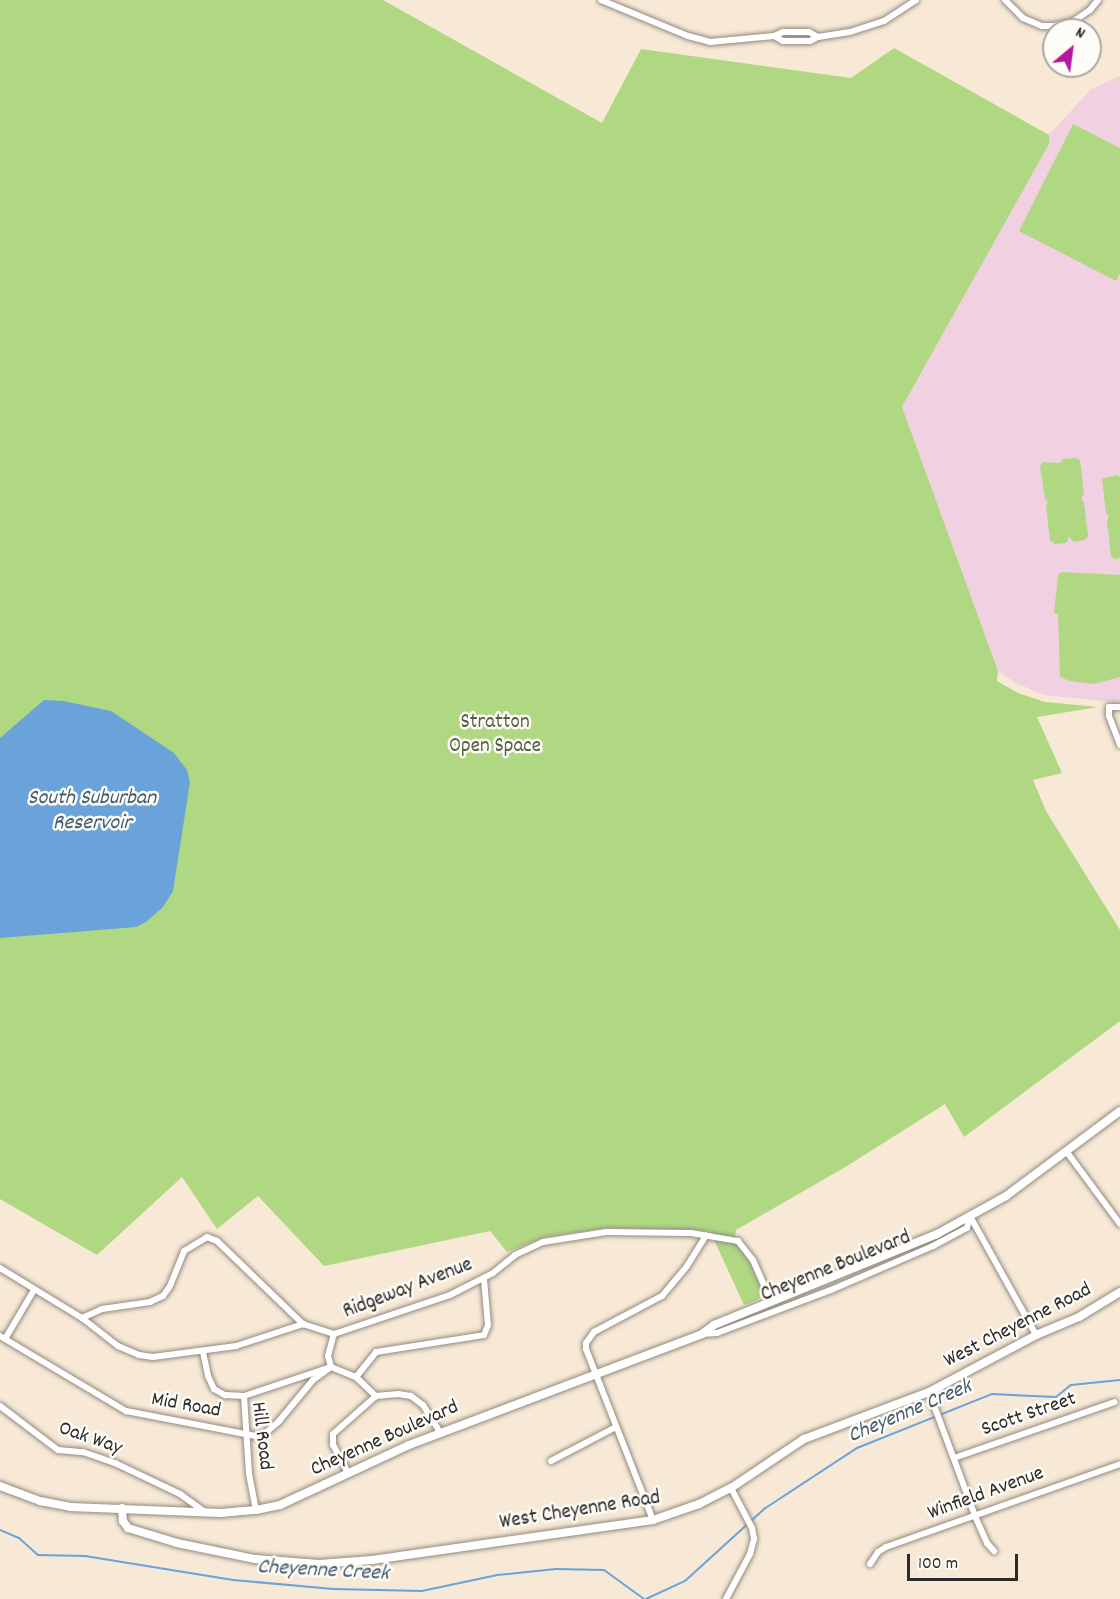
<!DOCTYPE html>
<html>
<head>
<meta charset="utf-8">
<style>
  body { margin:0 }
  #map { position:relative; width:1120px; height:1599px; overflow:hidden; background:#f7e9d5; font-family:Dekko,sans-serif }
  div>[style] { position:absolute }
  .built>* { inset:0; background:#f1d0e2 }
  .green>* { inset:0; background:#b0d781 }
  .water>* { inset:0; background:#69a3d9 }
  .stream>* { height:2px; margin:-1px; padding:0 1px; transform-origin:1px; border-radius:1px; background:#69a3d9 }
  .roads { filter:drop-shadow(0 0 2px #918a80) drop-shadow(0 0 2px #918a80) }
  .minor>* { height:6px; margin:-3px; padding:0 3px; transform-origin:3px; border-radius:3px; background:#fff }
  .tertiary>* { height:8px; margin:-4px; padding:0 4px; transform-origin:4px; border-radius:4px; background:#fff }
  span { translate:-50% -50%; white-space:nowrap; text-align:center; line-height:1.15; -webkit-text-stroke:5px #fdfcf7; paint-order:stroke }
  .park-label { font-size:21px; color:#535f45 }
  .street-label { font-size:21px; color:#2b2b2b }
  .water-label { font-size:22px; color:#445b71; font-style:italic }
  .north { position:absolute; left:1042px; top:18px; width:60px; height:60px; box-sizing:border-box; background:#fdfcf7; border:2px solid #a9a8a5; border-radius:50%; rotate:29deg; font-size:16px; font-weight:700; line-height:24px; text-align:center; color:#2b2b2b }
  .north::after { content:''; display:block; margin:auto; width:21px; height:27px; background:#b5179e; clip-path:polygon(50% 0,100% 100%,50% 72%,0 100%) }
  .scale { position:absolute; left:907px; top:1554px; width:111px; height:27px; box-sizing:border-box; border:3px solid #2b2b2b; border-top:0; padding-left:8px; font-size:18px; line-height:21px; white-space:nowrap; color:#2b2b2b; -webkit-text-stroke:4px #fdfcf7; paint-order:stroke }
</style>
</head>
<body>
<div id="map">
  <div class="built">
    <i style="clip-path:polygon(1120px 76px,1120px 701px,1114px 702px,1044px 695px,1016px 683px,998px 671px,902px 407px,1049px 144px,1049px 135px,1091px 89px)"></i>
  </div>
  <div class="green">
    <i style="clip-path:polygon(0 0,383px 0,602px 123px,641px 49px,851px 78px,894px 48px,1049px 135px,1049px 144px,902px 407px,998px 671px,997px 681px,1018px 693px,1045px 702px,1098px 707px,1037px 717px,1062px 773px,1033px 780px,1046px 811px,1120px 930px,1120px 1021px,964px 1137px,945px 1104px,847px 1166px,736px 1230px,734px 1243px,747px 1256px,762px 1291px,759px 1299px,744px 1305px,710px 1231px,606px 1228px,545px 1237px,507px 1252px,490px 1231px,324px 1266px,258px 1196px,217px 1229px,182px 1177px,97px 1255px,0 1199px)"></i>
    <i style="clip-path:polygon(1073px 124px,1120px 148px,1120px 273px,1116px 281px,1019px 231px)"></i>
    <i style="clip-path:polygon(1076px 458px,1080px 460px,1084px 494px,1081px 498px,1084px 503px,1088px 536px,1085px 540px,1074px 542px,1069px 537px,1066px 543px,1055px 544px,1050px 540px,1046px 506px,1048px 502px,1045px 498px,1040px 466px,1043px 462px,1060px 463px,1063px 459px)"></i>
    <i style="clip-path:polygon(1117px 475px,1120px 477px,1120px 558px,1115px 559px,1111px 556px,1107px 521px,1109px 517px,1106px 513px,1102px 479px)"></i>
    <i style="clip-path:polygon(1061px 572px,1120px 575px,1120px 677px,1094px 684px,1070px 681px,1060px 677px,1058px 614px,1054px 613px,1058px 575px)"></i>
  </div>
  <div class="water">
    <i style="clip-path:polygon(44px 700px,63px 701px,111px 711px,174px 753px,187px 770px,190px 782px,173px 891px,163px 907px,146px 922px,136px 927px,0 938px,0 738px)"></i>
  </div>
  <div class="stream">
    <i style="left:0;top:1530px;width:21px;rotate:23deg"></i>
    <i style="left:19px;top:1538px;width:25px;rotate:42deg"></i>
    <i style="left:38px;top:1555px;width:47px;rotate:1.2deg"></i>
    <i style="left:85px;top:1556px;width:150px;rotate:9.2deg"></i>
    <i style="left:233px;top:1580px;width:101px;rotate:5.1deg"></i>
    <i style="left:334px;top:1589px;width:88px;rotate:1.3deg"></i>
    <i style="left:422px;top:1591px;width:77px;rotate:-12deg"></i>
    <i style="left:497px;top:1575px;width:59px;rotate:-5.8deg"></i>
    <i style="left:556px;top:1569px;width:48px;rotate:1.2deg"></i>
    <i style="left:604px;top:1570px;width:49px;rotate:35.9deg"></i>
    <i style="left:646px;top:1599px;width:43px;rotate:-24.8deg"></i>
    <i style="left:685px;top:1581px;width:107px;rotate:-42.3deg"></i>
    <i style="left:764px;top:1509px;width:111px;rotate:-33.3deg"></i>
    <i style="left:857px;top:1448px;width:145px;rotate:-21.8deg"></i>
    <i style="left:992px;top:1394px;width:64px;rotate:2.7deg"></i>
    <i style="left:1056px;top:1397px;width:19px;rotate:-39deg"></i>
    <i style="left:1071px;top:1385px;width:49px;rotate:-5.8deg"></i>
  </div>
  <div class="roads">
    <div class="minor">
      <i style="left:601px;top:0;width:94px;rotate:22.5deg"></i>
      <i style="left:688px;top:36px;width:23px;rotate:15deg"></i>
      <i style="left:710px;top:42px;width:64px;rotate:-5.4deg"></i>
      <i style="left:774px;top:36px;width:10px;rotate:-24deg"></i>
      <i style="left:783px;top:32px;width:26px"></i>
      <i style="left:809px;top:32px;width:10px;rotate:29deg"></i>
      <i style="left:1005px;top:0;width:25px;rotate:45deg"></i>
      <i style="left:1023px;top:18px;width:21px;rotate:23deg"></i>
      <i style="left:1042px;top:26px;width:12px"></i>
      <i style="left:1054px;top:26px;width:21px;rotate:-14deg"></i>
      <i style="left:1074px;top:21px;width:19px;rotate:-35deg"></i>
      <i style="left:1090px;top:10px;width:13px;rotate:-51deg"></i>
      <i style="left:774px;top:36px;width:10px;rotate:29deg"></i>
      <i style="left:783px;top:41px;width:27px"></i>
      <i style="left:810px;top:41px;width:9px;rotate:-27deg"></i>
      <i style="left:818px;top:37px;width:32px;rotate:-9deg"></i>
      <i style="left:850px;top:32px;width:36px;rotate:-18deg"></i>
      <i style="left:884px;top:21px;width:38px;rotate:-33deg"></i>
      <i style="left:1120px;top:707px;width:11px;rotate:180deg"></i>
      <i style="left:1109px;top:707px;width:9px;rotate:90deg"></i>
      <i style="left:1109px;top:716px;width:31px;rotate:69deg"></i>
      <i style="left:1066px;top:1151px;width:91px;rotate:53.5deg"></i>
      <i style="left:971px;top:1218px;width:134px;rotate:60.9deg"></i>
      <i style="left:0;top:1268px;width:96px;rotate:31.4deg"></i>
      <i style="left:82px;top:1318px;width:46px;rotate:37.9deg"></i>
      <i style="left:118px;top:1346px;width:23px;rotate:23deg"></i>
      <i style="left:139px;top:1355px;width:14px;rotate:8deg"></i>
      <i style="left:153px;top:1357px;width:84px;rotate:-7.5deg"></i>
      <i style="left:236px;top:1346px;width:71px;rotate:-18.2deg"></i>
      <i style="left:303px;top:1324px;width:33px;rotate:18deg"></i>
      <i style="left:334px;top:1334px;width:122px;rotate:-18.6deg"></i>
      <i style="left:450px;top:1295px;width:48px;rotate:-27.1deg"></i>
      <i style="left:493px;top:1273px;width:28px;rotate:-39deg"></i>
      <i style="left:515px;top:1255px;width:31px;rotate:-25deg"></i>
      <i style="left:543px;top:1242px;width:64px;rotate:-9deg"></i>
      <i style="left:606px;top:1232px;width:85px;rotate:0.7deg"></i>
      <i style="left:691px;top:1233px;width:48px;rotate:9.7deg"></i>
      <i style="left:738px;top:1241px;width:24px;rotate:52deg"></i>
      <i style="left:753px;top:1260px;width:45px;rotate:66.3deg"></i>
      <i style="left:82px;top:1318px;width:22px;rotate:-24deg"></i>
      <i style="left:102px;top:1309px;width:49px;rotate:-8.3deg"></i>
      <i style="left:150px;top:1302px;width:14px;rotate:-25deg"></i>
      <i style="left:163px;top:1296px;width:12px;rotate:-55deg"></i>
      <i style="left:170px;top:1286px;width:38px;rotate:-68deg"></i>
      <i style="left:184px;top:1251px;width:27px;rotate:-31deg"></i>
      <i style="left:207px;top:1237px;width:11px;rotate:22deg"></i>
      <i style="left:217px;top:1241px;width:120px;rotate:44deg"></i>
      <i style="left:702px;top:1334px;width:15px;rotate:-4deg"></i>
      <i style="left:717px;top:1333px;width:122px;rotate:-20.7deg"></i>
      <i style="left:831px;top:1290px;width:111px;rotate:-23.3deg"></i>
      <i style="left:933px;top:1246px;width:38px;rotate:-28deg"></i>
      <i style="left:967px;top:1228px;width:12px;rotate:-76deg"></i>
      <i style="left:0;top:1336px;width:147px;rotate:30.8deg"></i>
      <i style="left:126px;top:1411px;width:132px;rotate:10.9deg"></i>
      <i style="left:256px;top:1436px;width:6px"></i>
      <i style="left:262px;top:1436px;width:23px;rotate:-41deg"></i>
      <i style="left:279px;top:1421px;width:53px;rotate:-50.3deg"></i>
      <i style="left:313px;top:1380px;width:22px;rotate:-36deg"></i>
      <i style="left:331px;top:1367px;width:27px;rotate:22deg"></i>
      <i style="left:356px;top:1377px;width:28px;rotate:44deg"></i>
      <i style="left:5px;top:1339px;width:57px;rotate:-59.4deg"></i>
      <i style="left:203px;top:1352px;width:25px;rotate:78deg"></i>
      <i style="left:208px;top:1376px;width:14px;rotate:65deg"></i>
      <i style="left:214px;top:1389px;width:13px;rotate:29deg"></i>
      <i style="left:225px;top:1395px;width:19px;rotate:3deg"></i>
      <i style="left:244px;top:1396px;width:78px;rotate:86.3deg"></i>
      <i style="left:249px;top:1474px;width:37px;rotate:79deg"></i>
      <i style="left:356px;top:1377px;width:32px;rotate:-51deg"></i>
      <i style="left:376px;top:1352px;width:109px;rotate:-8.9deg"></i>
      <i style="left:484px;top:1335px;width:11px;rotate:-68deg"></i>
      <i style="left:488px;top:1325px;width:46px;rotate:-95deg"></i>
      <i style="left:929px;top:1392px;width:132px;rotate:69.6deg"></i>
      <i style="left:975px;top:1516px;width:30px;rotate:66deg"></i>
      <i style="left:987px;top:1543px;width:11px;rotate:49deg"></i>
      <i style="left:244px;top:1396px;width:92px;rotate:-18.4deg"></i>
      <i style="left:331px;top:1367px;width:11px;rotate:-105deg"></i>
      <i style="left:328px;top:1356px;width:23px;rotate:-75deg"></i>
      <i style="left:0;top:1406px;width:73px;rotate:37.2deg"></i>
      <i style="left:58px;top:1450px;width:25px;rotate:5deg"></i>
      <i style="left:83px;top:1452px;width:34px;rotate:19deg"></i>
      <i style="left:115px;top:1463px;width:72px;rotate:25.5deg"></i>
      <i style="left:180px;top:1494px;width:31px;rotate:36deg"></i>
      <i style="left:954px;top:1458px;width:170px;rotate:-19.2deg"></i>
      <i style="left:551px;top:1461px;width:73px;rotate:-27.6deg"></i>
      <i style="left:347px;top:1471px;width:30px;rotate:-118deg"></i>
      <i style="left:333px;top:1445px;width:11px;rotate:-90deg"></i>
      <i style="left:333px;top:1434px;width:57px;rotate:-41.5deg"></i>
      <i style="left:376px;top:1396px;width:22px;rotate:-5deg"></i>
      <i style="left:398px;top:1394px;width:13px;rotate:9deg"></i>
      <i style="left:411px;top:1396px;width:15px;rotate:37deg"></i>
      <i style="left:423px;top:1405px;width:32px;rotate:58deg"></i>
      <i style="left:653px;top:1520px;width:184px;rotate:-111.4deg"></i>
      <i style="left:586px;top:1349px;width:6px;rotate:-90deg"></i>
      <i style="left:586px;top:1343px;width:14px;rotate:-54deg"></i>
      <i style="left:594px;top:1332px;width:77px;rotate:-27.9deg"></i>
      <i style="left:662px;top:1296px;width:39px;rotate:-50deg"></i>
      <i style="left:687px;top:1266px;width:36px;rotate:-58deg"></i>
      <i style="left:870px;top:1564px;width:14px;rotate:-56deg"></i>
      <i style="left:878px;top:1552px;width:9px;rotate:-32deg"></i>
      <i style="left:886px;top:1547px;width:248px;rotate:-19.5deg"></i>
      <i style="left:726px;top:1599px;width:51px;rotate:-61.9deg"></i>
      <i style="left:750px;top:1554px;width:16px;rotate:-75deg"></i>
      <i style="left:754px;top:1539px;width:11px;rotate:-100deg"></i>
      <i style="left:752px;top:1528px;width:45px;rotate:-117.7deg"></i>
    </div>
    <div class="tertiary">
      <i style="left:0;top:1486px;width:43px;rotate:20.6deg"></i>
      <i style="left:40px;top:1501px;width:31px;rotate:11deg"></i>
      <i style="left:70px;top:1507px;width:150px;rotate:2.3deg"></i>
      <i style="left:220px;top:1513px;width:36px;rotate:-5deg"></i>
      <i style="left:256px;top:1510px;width:25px;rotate:-12deg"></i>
      <i style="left:280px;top:1505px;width:142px;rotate:-24.9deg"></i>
      <i style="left:409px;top:1445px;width:313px;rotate:-20.7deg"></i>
      <i style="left:702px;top:1334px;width:15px;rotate:-37deg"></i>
      <i style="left:714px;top:1325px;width:241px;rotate:-22.2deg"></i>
      <i style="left:937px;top:1234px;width:79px;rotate:-28.8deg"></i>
      <i style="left:1006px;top:1196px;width:142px;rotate:-36.7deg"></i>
      <i style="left:122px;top:1508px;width:13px;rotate:86deg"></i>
      <i style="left:123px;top:1521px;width:9px;rotate:54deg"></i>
      <i style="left:128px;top:1528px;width:51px;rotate:17deg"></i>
      <i style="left:177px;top:1543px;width:80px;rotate:11.6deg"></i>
      <i style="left:255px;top:1559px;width:64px;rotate:4.5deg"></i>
      <i style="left:319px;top:1564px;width:53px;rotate:-4.3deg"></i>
      <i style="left:372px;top:1560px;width:284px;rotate:-8.1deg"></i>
      <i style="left:653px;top:1520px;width:49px;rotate:-19.2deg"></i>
      <i style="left:699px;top:1504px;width:36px;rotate:-27deg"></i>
      <i style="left:731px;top:1488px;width:88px;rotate:-33.9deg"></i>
      <i style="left:804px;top:1439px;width:134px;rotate:-20.6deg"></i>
      <i style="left:929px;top:1392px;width:121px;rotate:-28deg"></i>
      <i style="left:1036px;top:1335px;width:47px;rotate:-22.7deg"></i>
      <i style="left:1079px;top:1317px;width:48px;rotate:-31.4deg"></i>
    </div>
  </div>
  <div class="park-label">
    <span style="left:495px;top:735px">Stratton<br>Open Space</span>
  </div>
  <div class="street-label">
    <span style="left:836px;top:1267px;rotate:-22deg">Cheyenne Boulevard</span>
    <span style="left:408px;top:1289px;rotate:-21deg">Ridgeway Avenue</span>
    <span style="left:1018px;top:1326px;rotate:-27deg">West Cheyenne Road</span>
    <span style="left:186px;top:1406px;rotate:10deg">Mid Road</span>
    <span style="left:1029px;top:1415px;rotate:-19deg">Scott Street</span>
    <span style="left:261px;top:1436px;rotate:83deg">Hill Road</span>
    <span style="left:90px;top:1439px;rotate:19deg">Oak Way</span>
    <span style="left:385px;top:1439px;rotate:-24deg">Cheyenne Boulevard</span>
    <span style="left:986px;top:1494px;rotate:-20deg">Winfield Avenue</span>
    <span style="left:580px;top:1511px;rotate:-9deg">West Cheyenne Road</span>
  </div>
  <div class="water-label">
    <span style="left:92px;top:811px">South Suburban<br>Reservoir</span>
    <span style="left:910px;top:1412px;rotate:-23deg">Cheyenne Creek</span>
    <span style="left:323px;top:1571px;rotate:3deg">Cheyenne Creek</span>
  </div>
  <div class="north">N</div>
  <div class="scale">100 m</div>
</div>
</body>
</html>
